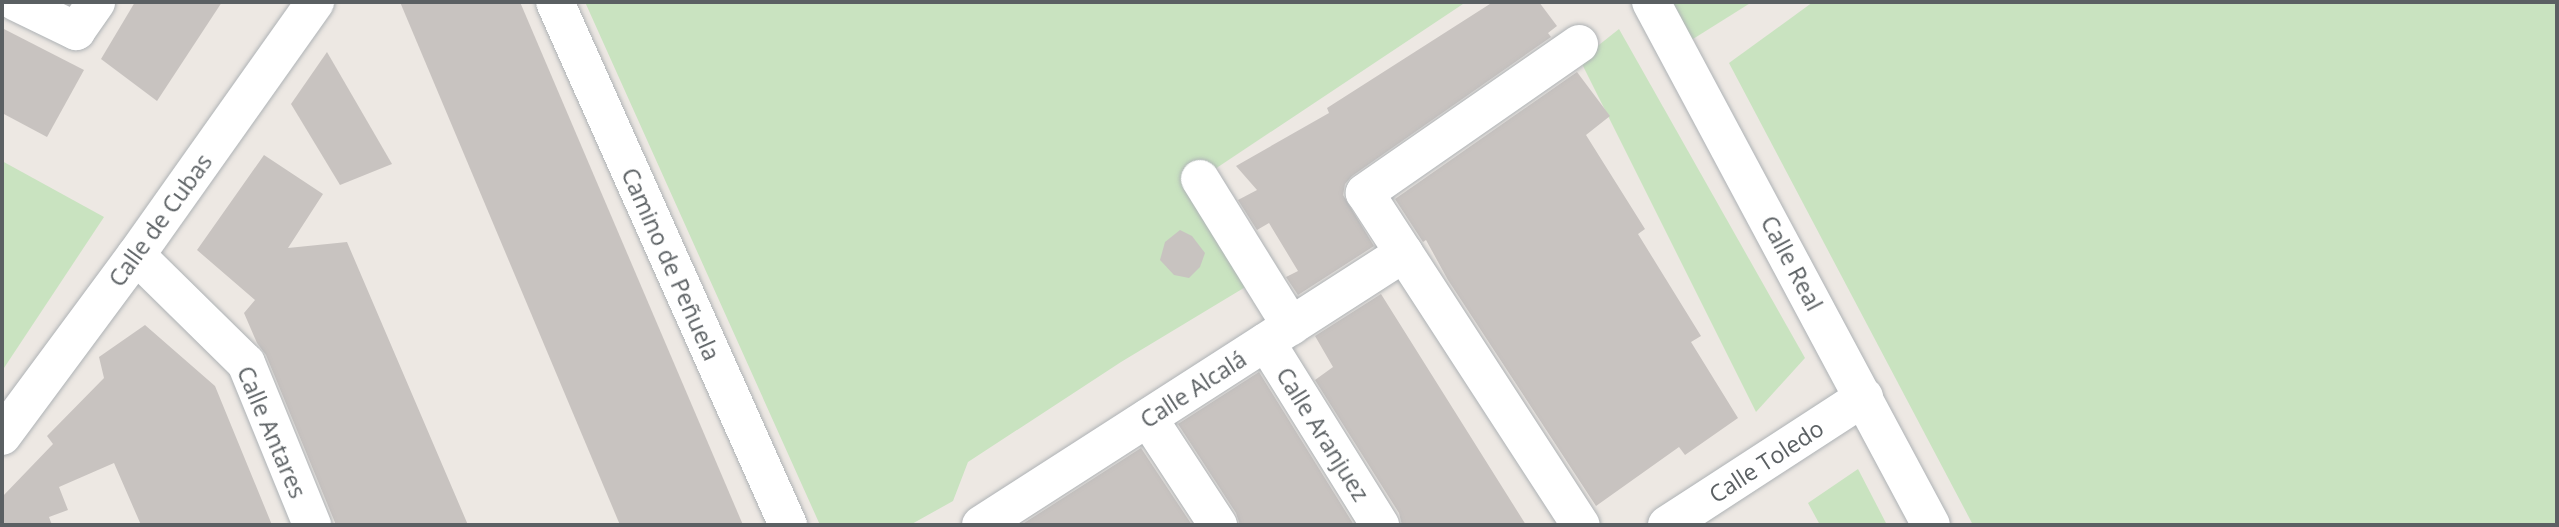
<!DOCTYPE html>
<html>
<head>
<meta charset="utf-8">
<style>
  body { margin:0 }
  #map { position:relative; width:2559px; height:527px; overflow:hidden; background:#ede8e3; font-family:"Open Sans",sans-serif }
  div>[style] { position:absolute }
  .green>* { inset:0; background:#c9e3c0 }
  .building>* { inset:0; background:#c8c3c0 }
  .roads { filter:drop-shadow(0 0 2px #aeb2b5) drop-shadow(0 0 2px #aeb2b5) }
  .street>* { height:38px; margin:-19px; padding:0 19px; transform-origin:19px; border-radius:19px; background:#fff }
  .secondary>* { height:38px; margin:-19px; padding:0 19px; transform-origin:19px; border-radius:19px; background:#fff }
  span { translate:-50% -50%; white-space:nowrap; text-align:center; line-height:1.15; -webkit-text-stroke:6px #fff; paint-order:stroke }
  .street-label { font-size:23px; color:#5b6063 }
  .frame { position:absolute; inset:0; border:4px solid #5b6063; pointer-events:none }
</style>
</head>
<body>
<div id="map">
  <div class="green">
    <i style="clip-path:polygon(585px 2px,1466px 2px,1200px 179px,1252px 283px,1121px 362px,968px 462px,953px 501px,910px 525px,820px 525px)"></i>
    <i style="clip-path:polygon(1654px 2px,1752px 2px,1677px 49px)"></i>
    <i style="clip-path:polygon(1813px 2px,2557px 2px,2557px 525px,1973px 525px,1729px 63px)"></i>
    <i style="clip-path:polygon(1619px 29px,1805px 358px,1756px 412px,1580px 60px)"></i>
    <i style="clip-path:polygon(2px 161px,104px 217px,2px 371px)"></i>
    <i style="clip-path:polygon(1858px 469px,1887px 525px,1820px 525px,1808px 503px)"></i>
  </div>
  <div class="building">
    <i style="clip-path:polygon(135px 2px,222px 2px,157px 101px,101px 59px)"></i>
    <i style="clip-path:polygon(400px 2px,520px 2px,743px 525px,620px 525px)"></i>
    <i style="clip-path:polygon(1493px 2px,1539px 2px,1557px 26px,1548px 33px,1551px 37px,1352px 176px,1345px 184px,1343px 195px,1374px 246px,1298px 295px,1286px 277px,1298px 271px,1269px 223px,1257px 230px,1238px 200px,1257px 190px,1236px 166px,1329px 113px,1327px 108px)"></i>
    <i style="clip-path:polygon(2px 28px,84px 70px,47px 137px,2px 113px)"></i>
    <i style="clip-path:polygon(327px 52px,392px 164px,340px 185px,291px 104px)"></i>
    <i style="clip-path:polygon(1577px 72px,1610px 116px,1586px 135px,1645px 229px,1638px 234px,1701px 336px,1691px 342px,1738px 418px,1685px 455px,1679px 447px,1596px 506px,1448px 280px,1426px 240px,1423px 242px,1395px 199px)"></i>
    <i style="clip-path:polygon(264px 155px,323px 194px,288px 248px,347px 242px,468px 525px,336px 525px,266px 355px,257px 343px,244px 313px,255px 300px,197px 250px)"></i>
    <i style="clip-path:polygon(1180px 230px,1192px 236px,1205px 253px,1200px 267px,1189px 278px,1174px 275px,1160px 260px,1165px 242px)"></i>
    <i style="clip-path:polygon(1381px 294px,1526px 525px,1402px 525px,1399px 513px,1315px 380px,1333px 367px,1315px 336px)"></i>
    <i style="clip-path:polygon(145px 325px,215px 386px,272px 525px,141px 525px,114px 463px,59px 487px,68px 510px,49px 517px,52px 525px,2px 525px,2px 497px,53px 444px,47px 436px,104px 378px,99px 357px)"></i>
    <i style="clip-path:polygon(1259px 372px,1354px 525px,1240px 525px,1236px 513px,1178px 424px)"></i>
    <i style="clip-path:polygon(1141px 448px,1192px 525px,1021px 525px)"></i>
  </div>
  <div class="roads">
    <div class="street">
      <i style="left:16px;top:2px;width:67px;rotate:25.8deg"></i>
      <i style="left:76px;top:31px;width:35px;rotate:-55deg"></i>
      <i style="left:555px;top:2px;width:573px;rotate:65.99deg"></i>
      <i style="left:1579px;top:44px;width:261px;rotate:145.2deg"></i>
      <i style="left:1365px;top:193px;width:396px;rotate:57deg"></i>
      <i style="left:1200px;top:179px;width:173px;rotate:58.2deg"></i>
      <i style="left:136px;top:255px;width:154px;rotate:44.5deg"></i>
      <i style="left:246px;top:363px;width:175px;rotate:67.8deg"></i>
      <i style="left:1266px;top:342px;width:216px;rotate:58.1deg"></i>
      <i style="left:1148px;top:418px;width:128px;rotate:56.8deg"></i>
      <i style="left:2px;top:436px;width:225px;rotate:-53.5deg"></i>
      <i style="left:136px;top:255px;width:310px;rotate:-54.7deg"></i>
      <i style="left:981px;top:525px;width:503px;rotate:-32.74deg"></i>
      <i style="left:1667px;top:525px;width:235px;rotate:-33deg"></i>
    </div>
    <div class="secondary">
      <i style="left:1651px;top:2px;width:593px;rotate:61.84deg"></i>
    </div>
  </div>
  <div class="street-label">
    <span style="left:160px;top:220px;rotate:-54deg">Calle de Cubas</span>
    <span style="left:1792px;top:263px;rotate:62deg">Calle Real</span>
    <span style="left:671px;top:264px;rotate:66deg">Camino de Peñuela</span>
    <span style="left:1193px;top:389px;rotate:-33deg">Calle Alcalá</span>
    <span style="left:272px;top:432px;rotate:67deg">Calle Antares</span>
    <span style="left:1323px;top:434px;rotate:58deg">Calle Aranjuez</span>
    <span style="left:1766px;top:461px;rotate:-33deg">Calle Toledo</span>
  </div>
  <div class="frame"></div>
</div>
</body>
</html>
